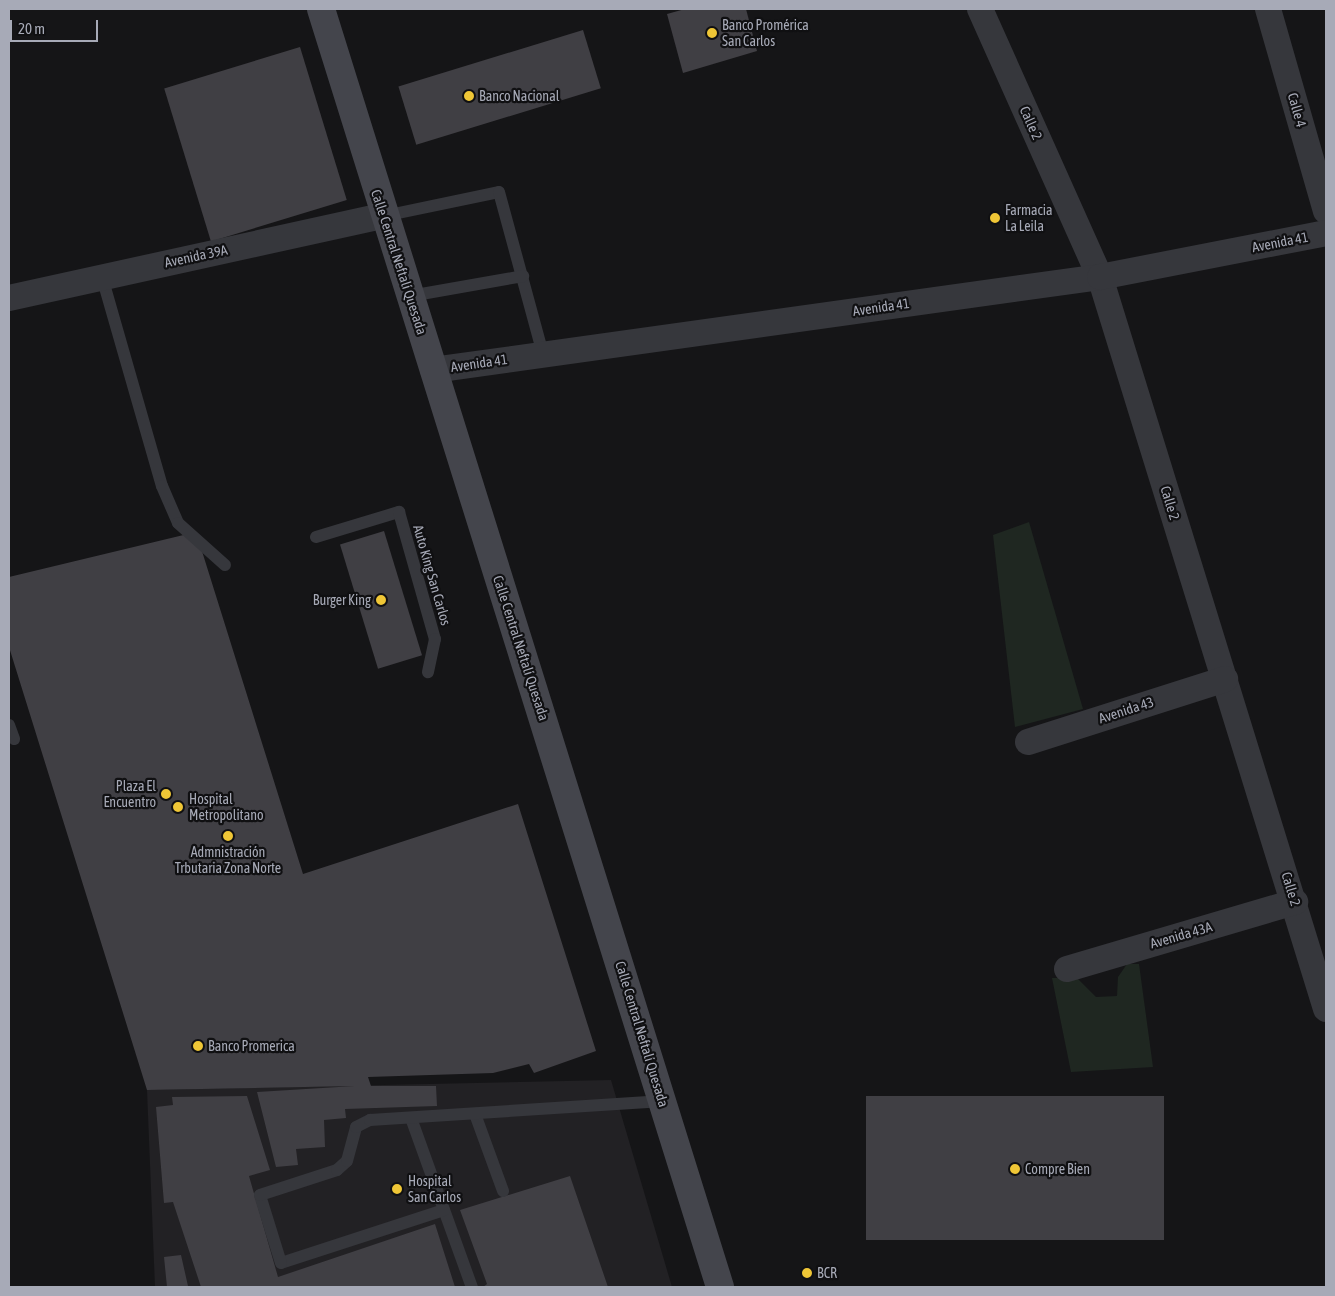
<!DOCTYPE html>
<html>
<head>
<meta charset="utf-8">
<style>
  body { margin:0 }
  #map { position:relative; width:1335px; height:1296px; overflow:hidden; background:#151517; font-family:"Asap Condensed",sans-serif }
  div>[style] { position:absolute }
  .built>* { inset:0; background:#222124 }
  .green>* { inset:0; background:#1f2721 }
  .building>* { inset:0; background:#403f44; transform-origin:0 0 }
  .service>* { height:12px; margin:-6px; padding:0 6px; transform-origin:6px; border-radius:6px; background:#36373c }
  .minor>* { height:26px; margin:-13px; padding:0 13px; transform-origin:13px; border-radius:13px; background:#36373c }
  .secondary>* { height:28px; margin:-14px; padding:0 14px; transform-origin:14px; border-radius:14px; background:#44454c }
  .dots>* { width:14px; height:14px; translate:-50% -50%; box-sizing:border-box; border:2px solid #101012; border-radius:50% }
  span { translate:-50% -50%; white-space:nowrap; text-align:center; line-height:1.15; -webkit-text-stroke:4.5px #101012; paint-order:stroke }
  .poi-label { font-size:14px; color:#a7aab7 }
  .left { translate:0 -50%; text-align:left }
  .right { translate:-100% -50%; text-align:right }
  .street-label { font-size:14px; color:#a7aab7 }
  .frame { position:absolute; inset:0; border:10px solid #a7aab7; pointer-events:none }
  .scale { position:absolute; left:10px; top:20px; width:88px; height:22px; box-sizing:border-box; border:2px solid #a7aab7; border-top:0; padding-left:6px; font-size:15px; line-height:18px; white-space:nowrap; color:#a7aab7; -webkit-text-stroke:4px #101012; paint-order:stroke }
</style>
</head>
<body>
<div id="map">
  <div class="built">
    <i style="clip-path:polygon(611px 1080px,672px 1287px,155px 1287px,147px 1090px)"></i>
  </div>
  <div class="green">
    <i style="clip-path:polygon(1029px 522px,1083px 709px,1015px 727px,993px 535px)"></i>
    <i style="clip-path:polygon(1127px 964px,1139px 964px,1153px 1067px,1071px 1072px,1052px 978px,1077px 978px,1096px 997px,1117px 996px,1118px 977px)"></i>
  </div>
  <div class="building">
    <i style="clip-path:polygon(685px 9px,746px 9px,757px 51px,683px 73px,667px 14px)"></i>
    <i style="left:583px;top:30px;width:61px;height:193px;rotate:73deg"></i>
    <i style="left:300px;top:47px;width:160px;height:142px;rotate:73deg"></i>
    <i style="left:384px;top:531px;width:130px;height:46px;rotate:73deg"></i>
    <i style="clip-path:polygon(196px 532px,303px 874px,518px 804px,596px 1051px,534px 1073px,529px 1064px,493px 1073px,368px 1077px,371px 1086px,436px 1086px,437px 1106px,345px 1109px,346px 1118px,324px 1120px,325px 1147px,296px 1149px,298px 1165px,276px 1167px,257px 1092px,355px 1086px,147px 1090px,9px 647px,9px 577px)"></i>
    <i style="clip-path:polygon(247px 1096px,270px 1170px,249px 1176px,278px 1277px,435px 1224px,455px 1287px,201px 1287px,173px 1202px,164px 1203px,156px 1107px,173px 1105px,172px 1097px)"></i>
    <i style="left:1164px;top:1096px;width:144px;height:298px;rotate:90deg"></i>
    <i style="clip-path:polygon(570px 1176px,608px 1287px,483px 1287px,487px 1284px,460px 1210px)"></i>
    <i style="clip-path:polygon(181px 1255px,188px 1286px,197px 1287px,167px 1287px,164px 1257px)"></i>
  </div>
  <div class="service">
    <i style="left:384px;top:216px;width:117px;rotate:-11.8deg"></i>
    <i style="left:499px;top:192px;width:168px;rotate:74.8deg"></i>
    <i style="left:102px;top:277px;width:217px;rotate:74deg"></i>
    <i style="left:162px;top:486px;width:40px;rotate:66.6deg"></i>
    <i style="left:178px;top:523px;width:63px;rotate:41.8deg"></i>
    <i style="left:410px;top:296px;width:115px;rotate:-10deg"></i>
    <i style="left:316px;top:537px;width:87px;rotate:-16.8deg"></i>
    <i style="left:399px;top:512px;width:132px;rotate:74.2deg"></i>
    <i style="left:435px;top:639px;width:34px;rotate:102deg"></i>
    <i style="left:9px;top:725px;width:15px;rotate:70deg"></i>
    <i style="left:475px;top:1114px;width:82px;rotate:70deg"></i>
    <i style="left:411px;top:1118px;width:180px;rotate:70.2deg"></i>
    <i style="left:444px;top:1210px;width:171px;rotate:162deg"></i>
    <i style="left:281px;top:1263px;width:71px;rotate:-107.2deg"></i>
    <i style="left:260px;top:1195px;width:81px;rotate:-18deg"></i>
    <i style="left:337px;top:1170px;width:13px;rotate:-42deg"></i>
    <i style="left:347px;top:1161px;width:35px;rotate:-75deg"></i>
    <i style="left:356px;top:1127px;width:16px;rotate:-27deg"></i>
    <i style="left:370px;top:1120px;width:294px;rotate:-3.7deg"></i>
  </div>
  <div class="minor">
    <i style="left:980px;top:9px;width:294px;rotate:65.9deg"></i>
    <i style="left:1100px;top:277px;width:766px;rotate:72.84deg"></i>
    <i style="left:1268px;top:9px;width:210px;rotate:74deg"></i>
    <i style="left:9px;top:298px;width:383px;rotate:-12.4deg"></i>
    <i style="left:433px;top:370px;width:673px;rotate:-7.94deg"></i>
    <i style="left:1100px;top:277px;width:230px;rotate:-11deg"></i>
    <i style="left:1028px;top:742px;width:207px;rotate:-17.7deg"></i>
    <i style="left:1067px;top:969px;width:238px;rotate:-16.4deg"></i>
  </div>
  <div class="secondary">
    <i style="left:321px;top:9px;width:1339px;rotate:72.66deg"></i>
  </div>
  <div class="dots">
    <i style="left:712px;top:33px;background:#efc636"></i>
    <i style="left:469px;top:96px;background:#efc636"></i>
    <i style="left:995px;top:218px;background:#efc636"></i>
    <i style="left:381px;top:600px;background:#efc636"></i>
    <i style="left:166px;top:794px;background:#efc636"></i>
    <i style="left:178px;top:807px;background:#efc636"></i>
    <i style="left:228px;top:836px;background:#efc636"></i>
    <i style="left:198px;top:1046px;background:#efc636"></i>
    <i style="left:1015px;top:1169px;background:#efc636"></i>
    <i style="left:397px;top:1189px;background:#efc636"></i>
    <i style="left:807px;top:1273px;background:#efc636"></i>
  </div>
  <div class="poi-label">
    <span class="left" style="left:722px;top:33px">Banco Promérica<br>San Carlos</span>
    <span class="left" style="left:479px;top:96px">Banco Nacional</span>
    <span class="left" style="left:1005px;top:218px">Farmacia<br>La Leila</span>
    <span class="right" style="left:371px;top:600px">Burger King</span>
    <span class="right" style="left:156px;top:794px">Plaza El<br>Encuentro</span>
    <span class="left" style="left:189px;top:807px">Hospital<br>Metropolitano</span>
    <span style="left:228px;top:860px">Admnistración<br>Trbutaria Zona Norte</span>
    <span class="left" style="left:208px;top:1046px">Banco Promerica</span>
    <span class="left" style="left:1025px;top:1169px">Compre Bien</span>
    <span class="left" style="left:408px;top:1189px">Hospital<br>San Carlos</span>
    <span class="left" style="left:817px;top:1273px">BCR</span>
  </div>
  <div class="street-label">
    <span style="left:1297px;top:110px;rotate:74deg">Calle 4</span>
    <span style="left:1031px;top:123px;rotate:66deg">Calle 2</span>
    <span style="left:1280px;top:242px;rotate:-11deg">Avenida 41</span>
    <span style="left:196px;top:256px;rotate:-12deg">Avenida 39A</span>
    <span style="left:399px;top:262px;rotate:72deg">Calle Central Neftalí Quesada</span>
    <span style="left:881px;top:307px;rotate:-8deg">Avenida 41</span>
    <span style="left:479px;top:363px;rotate:-8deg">Avenida 41</span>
    <span style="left:1170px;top:503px;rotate:73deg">Calle 2</span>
    <span style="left:432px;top:575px;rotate:74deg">Auto King San Carlos</span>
    <span style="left:521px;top:648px;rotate:72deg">Calle Central Neftalí Quesada</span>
    <span style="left:1126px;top:710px;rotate:-18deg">Avenida 43</span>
    <span style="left:1291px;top:889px;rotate:73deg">Calle 2</span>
    <span style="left:1181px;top:935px;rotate:-16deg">Avenida 43A</span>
    <span style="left:642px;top:1034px;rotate:73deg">Calle Central Neftalí Quesada</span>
  </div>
  <div class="frame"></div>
  <div class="scale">20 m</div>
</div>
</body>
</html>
